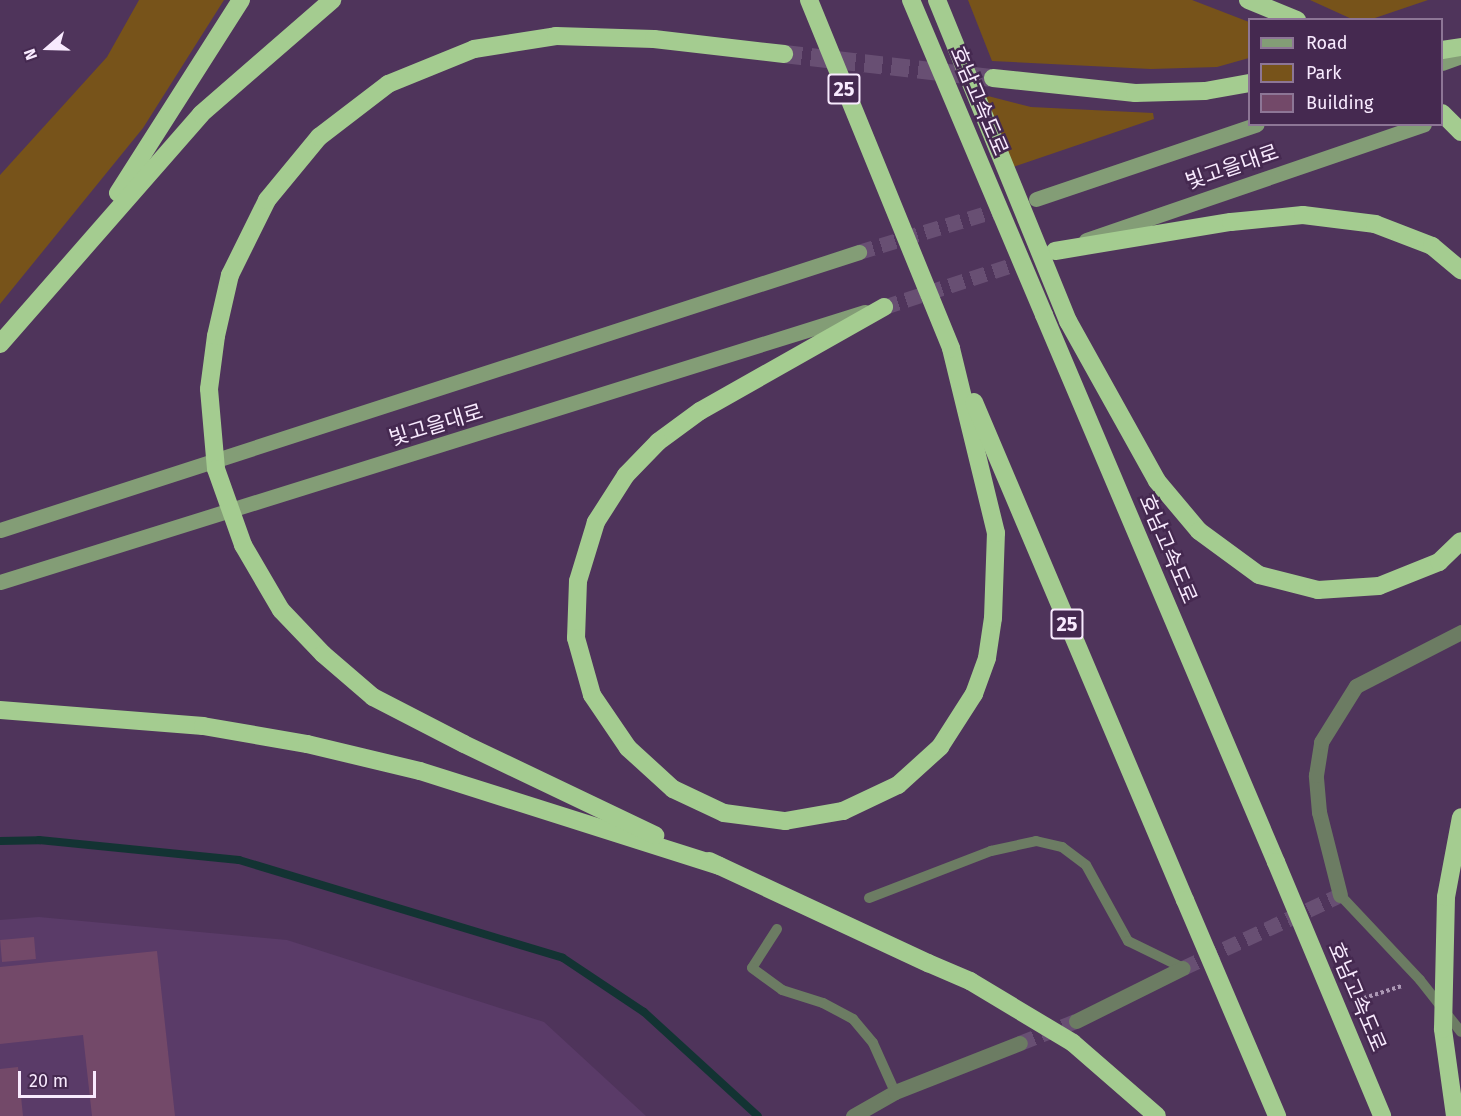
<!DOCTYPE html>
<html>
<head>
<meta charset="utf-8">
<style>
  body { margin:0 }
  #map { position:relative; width:1461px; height:1116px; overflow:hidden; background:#4f345b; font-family:"Fira Sans","Noto Sans KR",sans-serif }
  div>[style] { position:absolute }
  .built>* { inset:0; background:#5a3b68 }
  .green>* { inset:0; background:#77531a }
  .stream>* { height:8px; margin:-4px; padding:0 4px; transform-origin:4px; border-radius:4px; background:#133333 }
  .building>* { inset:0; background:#734969; transform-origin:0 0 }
  .street-tunnel>* { height:15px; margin-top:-7.5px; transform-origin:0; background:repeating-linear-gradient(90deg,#684f73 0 15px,transparent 0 23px) }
  .secondary-tunnel>* { height:15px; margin-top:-7.5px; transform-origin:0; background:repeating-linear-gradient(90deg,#684f73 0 15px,transparent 0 23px) }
  .highway-tunnel>* { height:18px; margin-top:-9px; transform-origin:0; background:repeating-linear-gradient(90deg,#684f73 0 18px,transparent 0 27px) }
  .path>* { height:4px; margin-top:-2px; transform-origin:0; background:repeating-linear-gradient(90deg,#ac98b5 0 3px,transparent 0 6px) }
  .lane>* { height:10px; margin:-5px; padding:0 5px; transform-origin:5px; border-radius:5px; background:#6c7c63 }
  .street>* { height:15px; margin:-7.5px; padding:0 7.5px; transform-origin:7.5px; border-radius:7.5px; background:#6c7c63 }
  .secondary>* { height:15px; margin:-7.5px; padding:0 7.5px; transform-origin:7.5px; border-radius:7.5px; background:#839d76 }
  .highway>* { height:18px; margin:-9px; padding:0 9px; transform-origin:9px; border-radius:9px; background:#a4cc90 }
  .highway-bridge>* { height:18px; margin:-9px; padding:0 9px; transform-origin:9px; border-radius:9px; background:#a4cc90 }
  span { translate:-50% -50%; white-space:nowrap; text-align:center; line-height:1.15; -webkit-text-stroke:5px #452950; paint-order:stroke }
  .shield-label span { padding:2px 4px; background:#452950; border:2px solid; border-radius:4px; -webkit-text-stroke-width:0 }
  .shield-label { font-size:20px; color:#f8eafe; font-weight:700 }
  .street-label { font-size:21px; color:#f8eafe }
  .legend { position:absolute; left:1248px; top:18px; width:195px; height:108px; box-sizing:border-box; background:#452950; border:2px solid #8d7696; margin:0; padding:8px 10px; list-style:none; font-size:18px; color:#f8eafe }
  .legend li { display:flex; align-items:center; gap:12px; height:30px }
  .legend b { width:30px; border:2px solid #8d7696 }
  .north { position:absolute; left:18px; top:18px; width:60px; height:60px; -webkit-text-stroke:4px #452950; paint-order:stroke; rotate:250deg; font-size:16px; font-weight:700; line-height:24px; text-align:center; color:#f8eafe }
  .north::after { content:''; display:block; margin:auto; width:21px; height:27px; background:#f8eafe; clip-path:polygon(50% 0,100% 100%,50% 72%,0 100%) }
  .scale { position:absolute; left:18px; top:1071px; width:78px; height:27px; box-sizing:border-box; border:3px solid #f8eafe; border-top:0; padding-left:8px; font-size:18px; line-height:21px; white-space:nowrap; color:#f8eafe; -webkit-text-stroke:4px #452950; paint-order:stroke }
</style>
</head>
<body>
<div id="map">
  <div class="built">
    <i style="clip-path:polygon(39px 917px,287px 940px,544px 1022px,646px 1116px,0 1116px,0 920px)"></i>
  </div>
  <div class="green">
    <i style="clip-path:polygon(139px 0,224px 0,143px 128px,0 304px,0 175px,107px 57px)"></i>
    <i style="clip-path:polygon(968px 0,1192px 0,1249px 22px,1249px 58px,1217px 67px,1151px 69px,992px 61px)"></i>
    <i style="clip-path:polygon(1310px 0,1428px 0,1372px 19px,1354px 20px)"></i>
    <i style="clip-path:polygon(984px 95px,1031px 107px,1153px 113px,1154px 119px,1013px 167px)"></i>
  </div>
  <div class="stream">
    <i style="left:0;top:841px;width:39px;rotate:-1deg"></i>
    <i style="left:39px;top:840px;width:201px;rotate:5.7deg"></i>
    <i style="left:239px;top:860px;width:338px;rotate:16.8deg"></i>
    <i style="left:563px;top:958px;width:97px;rotate:33.7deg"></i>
    <i style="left:644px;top:1012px;width:154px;rotate:42.4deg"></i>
  </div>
  <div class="building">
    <i style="left:34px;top:937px;width:22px;height:34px;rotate:85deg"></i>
    <i style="clip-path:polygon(157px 951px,175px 1116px,92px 1116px,83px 1035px,0 1044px,0 967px)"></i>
    <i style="clip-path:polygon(18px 1067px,23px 1116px,0 1116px,0 1069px)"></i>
  </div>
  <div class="street-tunnel">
    <i style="left:1183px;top:968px;width:173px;rotate:-24.9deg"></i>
    <i style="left:1020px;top:1043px;width:60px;rotate:-21.4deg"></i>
  </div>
  <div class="secondary-tunnel">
    <i style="left:859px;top:252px;width:179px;rotate:-16.9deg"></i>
    <i style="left:884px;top:307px;width:177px;rotate:-18.1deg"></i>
  </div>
  <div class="highway-tunnel">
    <i style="left:784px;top:54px;width:210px;rotate:6.6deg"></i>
  </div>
  <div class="path">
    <i style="left:1358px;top:1000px;width:46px;rotate:-17.7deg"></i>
  </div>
  <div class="lane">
    <i style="left:1340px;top:895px;width:117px;rotate:46.7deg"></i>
    <i style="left:1420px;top:980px;width:66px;rotate:51.7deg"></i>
    <i style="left:869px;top:898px;width:131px;rotate:-21.1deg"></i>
    <i style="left:991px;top:851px;width:46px;rotate:-12.5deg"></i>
    <i style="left:1036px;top:841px;width:27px;rotate:13deg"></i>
    <i style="left:1062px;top:847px;width:30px;rotate:37deg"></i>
    <i style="left:1086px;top:865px;width:87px;rotate:61.1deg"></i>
    <i style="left:1128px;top:941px;width:61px;rotate:26.1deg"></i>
    <i style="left:777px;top:929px;width:46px;rotate:122.7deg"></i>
    <i style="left:752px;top:968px;width:37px;rotate:36deg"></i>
    <i style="left:782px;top:990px;width:43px;rotate:17.6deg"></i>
    <i style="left:823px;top:1003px;width:34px;rotate:28deg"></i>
    <i style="left:853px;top:1019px;width:31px;rotate:50deg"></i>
    <i style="left:873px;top:1043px;width:54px;rotate:65.8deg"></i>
  </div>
  <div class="street">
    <i style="left:1340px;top:895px;width:86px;rotate:-104.2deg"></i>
    <i style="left:1319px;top:812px;width:37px;rotate:-95deg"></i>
    <i style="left:1316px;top:775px;width:33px;rotate:-81deg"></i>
    <i style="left:1321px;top:742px;width:66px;rotate:-58deg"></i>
    <i style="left:1356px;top:686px;width:118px;rotate:-27.2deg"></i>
    <i style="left:1076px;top:1021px;width:119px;rotate:-26.4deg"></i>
    <i style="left:853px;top:1116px;width:48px;rotate:-29.7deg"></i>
    <i style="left:895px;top:1092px;width:134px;rotate:-21.4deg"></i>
  </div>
  <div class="secondary">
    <i style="left:1442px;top:63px;width:20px;rotate:-20deg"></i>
    <i style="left:1036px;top:199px;width:233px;rotate:-18.7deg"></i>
    <i style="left:1086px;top:240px;width:357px;rotate:-18.9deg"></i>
    <i style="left:0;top:530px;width:903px;rotate:-17.93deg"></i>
    <i style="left:0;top:582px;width:906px;rotate:-17.34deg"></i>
  </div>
  <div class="highway">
    <i style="left:1248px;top:0;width:53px;rotate:22.2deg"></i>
    <i style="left:1442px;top:50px;width:19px;rotate:-9deg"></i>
    <i style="left:993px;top:78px;width:143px;rotate:6deg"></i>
    <i style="left:1135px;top:93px;width:70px;rotate:-1.6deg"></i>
    <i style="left:1205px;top:91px;width:46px;rotate:-10.1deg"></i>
    <i style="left:118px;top:193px;width:229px;rotate:-57.5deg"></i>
    <i style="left:1055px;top:251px;width:178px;rotate:-9.4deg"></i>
    <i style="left:1231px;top:222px;width:72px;rotate:-5.6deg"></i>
    <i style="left:1303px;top:215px;width:73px;rotate:7.1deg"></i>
    <i style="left:1375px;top:224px;width:61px;rotate:21.1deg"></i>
    <i style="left:1432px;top:246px;width:38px;rotate:40deg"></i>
    <i style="left:884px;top:307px;width:211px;rotate:150.5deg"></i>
    <i style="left:700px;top:411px;width:52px;rotate:143.6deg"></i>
    <i style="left:658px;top:442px;width:46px;rotate:134.1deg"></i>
    <i style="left:626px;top:475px;width:56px;rotate:122.6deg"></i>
    <i style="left:596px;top:522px;width:62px;rotate:107deg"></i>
    <i style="left:578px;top:581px;width:57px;rotate:92deg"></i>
    <i style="left:576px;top:638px;width:59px;rotate:74.3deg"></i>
    <i style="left:592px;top:695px;width:64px;rotate:55.8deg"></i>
    <i style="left:628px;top:748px;width:61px;rotate:42.3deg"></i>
    <i style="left:673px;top:789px;width:56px;rotate:25.2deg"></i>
    <i style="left:724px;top:813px;width:62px;rotate:7.5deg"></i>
    <i style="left:785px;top:821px;width:59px;rotate:-9.8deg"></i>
    <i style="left:843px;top:811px;width:61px;rotate:-25.3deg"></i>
    <i style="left:898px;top:785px;width:57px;rotate:-42.1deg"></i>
    <i style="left:940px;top:747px;width:63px;rotate:-57.3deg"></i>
    <i style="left:974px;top:694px;width:38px;rotate:-70deg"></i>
    <i style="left:987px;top:658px;width:40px;rotate:-81.5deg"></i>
    <i style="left:993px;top:618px;width:85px;rotate:-88deg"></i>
    <i style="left:996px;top:533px;width:190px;rotate:-103.7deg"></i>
    <i style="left:1044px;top:315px;width:594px;rotate:67.02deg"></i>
    <i style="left:1068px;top:321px;width:183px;rotate:60.9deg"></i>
    <i style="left:1157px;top:481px;width:65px;rotate:50deg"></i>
    <i style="left:1199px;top:531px;width:74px;rotate:36.3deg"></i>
    <i style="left:1259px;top:575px;width:61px;rotate:14.3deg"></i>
    <i style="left:1318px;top:590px;width:61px;rotate:-3.8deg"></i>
    <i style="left:1379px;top:586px;width:65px;rotate:-21.8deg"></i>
    <i style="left:1439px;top:562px;width:30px;rotate:-44deg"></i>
    <i style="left:0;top:344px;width:305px;rotate:-48.8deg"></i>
    <i style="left:201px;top:114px;width:174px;rotate:-41deg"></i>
    <i style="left:209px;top:389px;width:53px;rotate:-82.5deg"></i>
    <i style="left:216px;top:336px;width:63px;rotate:-77.1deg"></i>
    <i style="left:230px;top:275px;width:84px;rotate:-63.7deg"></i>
    <i style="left:267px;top:200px;width:82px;rotate:-50.5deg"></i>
    <i style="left:319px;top:137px;width:87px;rotate:-37.5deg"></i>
    <i style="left:388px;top:84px;width:93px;rotate:-22.1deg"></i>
    <i style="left:474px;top:49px;width:83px;rotate:-9deg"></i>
    <i style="left:556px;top:36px;width:98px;rotate:1.8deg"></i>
    <i style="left:654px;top:39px;width:131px;rotate:6.6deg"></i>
    <i style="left:974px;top:402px;width:541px;rotate:67.04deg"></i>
    <i style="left:0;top:710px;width:204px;rotate:4.5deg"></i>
    <i style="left:203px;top:726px;width:106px;rotate:9.8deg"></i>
    <i style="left:307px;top:744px;width:116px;rotate:13.4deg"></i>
    <i style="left:420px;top:771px;width:314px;rotate:17.6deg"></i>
    <i style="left:464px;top:744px;width:212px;rotate:25.5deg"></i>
    <i style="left:709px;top:861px;width:242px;rotate:25deg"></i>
  </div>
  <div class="highway-bridge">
    <i style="left:809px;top:0;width:376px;rotate:67.8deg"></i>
    <i style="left:911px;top:0;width:342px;rotate:67.1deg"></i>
    <i style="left:937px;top:0;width:347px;rotate:67.8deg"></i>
    <i style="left:1442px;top:113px;width:27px;rotate:45deg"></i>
    <i style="left:209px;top:389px;width:80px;rotate:85deg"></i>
    <i style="left:216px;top:469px;width:81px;rotate:70.4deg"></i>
    <i style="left:243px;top:545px;width:75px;rotate:59.7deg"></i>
    <i style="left:281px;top:610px;width:61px;rotate:46.3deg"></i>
    <i style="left:323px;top:654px;width:66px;rotate:40.7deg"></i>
    <i style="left:373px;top:697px;width:102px;rotate:27.3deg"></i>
    <i style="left:1276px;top:862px;width:275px;rotate:67.3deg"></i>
    <i style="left:1185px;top:900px;width:235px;rotate:66.9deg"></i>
    <i style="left:928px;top:963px;width:46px;rotate:23.2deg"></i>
    <i style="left:970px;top:981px;width:120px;rotate:31deg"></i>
    <i style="left:1073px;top:1043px;width:111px;rotate:41deg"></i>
    <i style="left:1455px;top:1116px;width:88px;rotate:-97.9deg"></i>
    <i style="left:1443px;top:1029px;width:132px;rotate:-88.7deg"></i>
    <i style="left:1446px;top:897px;width:81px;rotate:-79.4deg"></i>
  </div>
  <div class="shield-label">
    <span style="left:844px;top:89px">25</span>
    <span style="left:1067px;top:624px">25</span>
  </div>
  <div class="street-label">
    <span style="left:979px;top:101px;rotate:67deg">호남고속도로</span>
    <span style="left:1232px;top:167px;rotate:-19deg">빛고을대로</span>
    <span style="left:436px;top:425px;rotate:-17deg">빛고을대로</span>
    <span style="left:1168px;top:549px;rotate:67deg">호남고속도로</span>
    <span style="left:1357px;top:997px;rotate:67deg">호남고속도로</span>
  </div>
  <ul class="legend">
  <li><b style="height:8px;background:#839d76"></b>Road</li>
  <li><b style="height:16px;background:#77531a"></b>Park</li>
  <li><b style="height:16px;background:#734969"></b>Building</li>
  </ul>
  <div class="north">N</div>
  <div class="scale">20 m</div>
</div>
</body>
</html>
